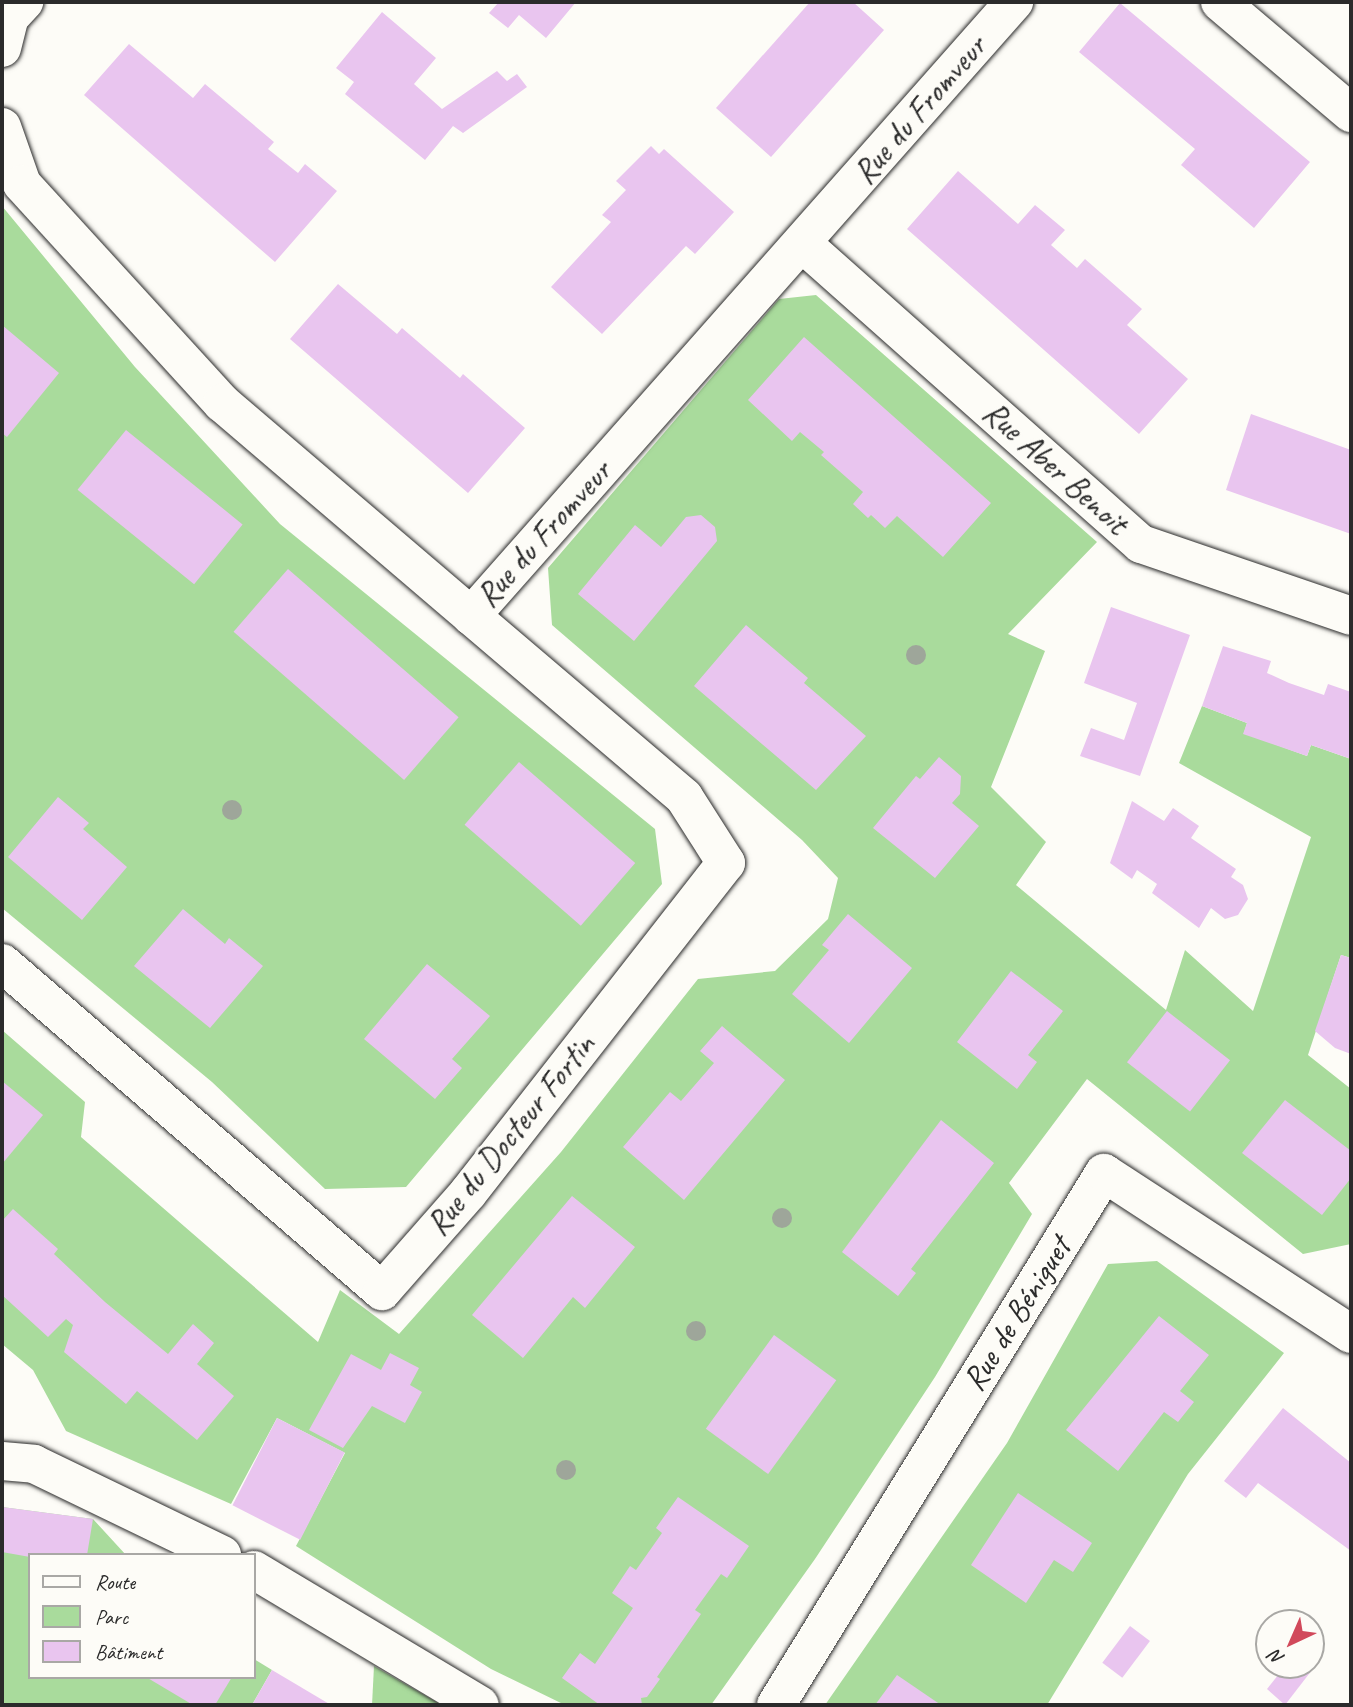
<!DOCTYPE html>
<html>
<head>
<meta charset="utf-8">
<style>
  body { margin:0 }
  #map { position:relative; width:1353px; height:1707px; overflow:hidden; background:#fdfcf7; font-family:Caveat,sans-serif }
  div>[style] { position:absolute }
  .green>* { inset:0; background:#a9db9c }
  .building>* { inset:0; background:#e9c5ef; transform-origin:0 0 }
  .roads { filter:drop-shadow(0 0 2px #2b2b2b) drop-shadow(0 0 2px #2b2b2b) }
  .minor>* { height:38px; margin:-19px; padding:0 19px; transform-origin:19px; border-radius:19px; background:#fdfcf7 }
  .trees>* { width:20px; height:20px; margin:-10px; border-radius:50%; background:#9ea69a }
  span { translate:-50% -50%; white-space:nowrap; text-align:center; line-height:1.15; -webkit-text-stroke:6px #fdfcf7; paint-order:stroke }
  .street-label { font-size:33px; color:#2b2b2b }
  .frame { position:absolute; inset:0; border:4px solid #2b2b2b; pointer-events:none }
  .legend { position:absolute; left:28px; top:1553px; width:228px; height:126px; box-sizing:border-box; background:#fdfcf7; border:2px solid #a9a8a5; margin:0; padding:9px 12px; list-style:none; font-size:21px; color:#2b2b2b }
  .legend li { display:flex; align-items:center; gap:14px; height:35px }
  .legend b { width:35px; border:2px solid #a9a8a5 }
  .north { position:absolute; left:1255px; top:1609px; width:70px; height:70px; box-sizing:border-box; background:#fdfcf7; border:2px solid #a9a8a5; border-radius:50%; rotate:224deg; font-size:19px; font-weight:700; line-height:28px; text-align:center; color:#2b2b2b }
  .north::after { content:''; display:block; margin:auto; width:24px; height:32px; background:#d1495b; clip-path:polygon(50% 0,100% 100%,50% 72%,0 100%) }
</style>
</head>
<body>
<div id="map">
  <div class="green">
    <i style="clip-path:polygon(2px 206px,135px 367px,280px 524px,655px 829px,662px 884px,406px 1187px,325px 1189px,212px 1082px,2px 908px)"></i>
    <i style="clip-path:polygon(816px 295px,1097px 542px,1008px 634px,1045px 651px,991px 787px,1046px 842px,1016px 885px,1166px 1010px,1185px 950px,1253px 1011px,1311px 837px,1179px 763px,1202px 706px,1247px 723px,1244px 733px,1307px 756px,1311px 745px,1351px 759px,1351px 958px,1341px 955px,1308px 1055px,1351px 1089px,1351px 1244px,1303px 1254px,1087px 1079px,1009px 1183px,1032px 1214px,935px 1377px,815px 1559px,711px 1705px,565px 1705px,491px 1669px,296px 1546px,345px 1453px,277px 1418px,231px 1504px,66px 1431px,33px 1370px,2px 1344px,2px 1030px,85px 1102px,81px 1137px,318px 1342px,340px 1290px,399px 1334px,561px 1152px,698px 979px,775px 971px,828px 919px,838px 878px,802px 840px,552px 625px,548px 568px,779px 299px)"></i>
    <i style="clip-path:polygon(1157px 1261px,1284px 1353px,1188px 1474px,1047px 1705px,825px 1705px,1007px 1443px,1108px 1264px)"></i>
    <i style="clip-path:polygon(2px 1507px,93px 1519px,126px 1555px,30px 1555px,30px 1677px,254px 1677px,254px 1659px,272px 1670px,252px 1705px,2px 1705px)"></i>
    <i style="clip-path:polygon(374px 1666px,440px 1704px,441px 1705px,372px 1705px)"></i>
  </div>
  <div class="building">
    <i style="clip-path:polygon(499px 2px,576px 2px,546px 38px,519px 15px,508px 28px,489px 13px)"></i>
    <i style="clip-path:polygon(810px 2px,853px 2px,884px 30px,771px 157px,716px 108px)"></i>
    <i style="clip-path:polygon(1120px 3px,1310px 162px,1254px 228px,1181px 165px,1195px 149px,1079px 52px)"></i>
    <i style="clip-path:polygon(382px 12px,436px 58px,414px 84px,442px 109px,497px 71px,507px 81px,517px 74px,527px 87px,463px 133px,453px 126px,425px 160px,345px 94px,354px 82px,336px 68px)"></i>
    <i style="clip-path:polygon(129px 44px,193px 98px,205px 84px,274px 142px,268px 149px,298px 173px,305px 164px,337px 191px,275px 262px,84px 95px)"></i>
    <i style="clip-path:polygon(651px 146px,659px 154px,664px 149px,734px 212px,695px 254px,686px 246px,602px 334px,551px 287px,611px 222px,602px 215px,626px 190px,616px 181px)"></i>
    <i style="clip-path:polygon(958px 171px,1018px 224px,1035px 205px,1065px 230px,1051px 245px,1077px 268px,1085px 259px,1142px 309px,1127px 325px,1188px 379px,1139px 434px,907px 229px)"></i>
    <i style="clip-path:polygon(338px 284px,397px 334px,402px 328px,460px 378px,463px 374px,525px 428px,468px 493px,290px 339px)"></i>
    <i style="clip-path:polygon(2px 325px,59px 373px,7px 437px,2px 433px)"></i>
    <i style="clip-path:polygon(804px 337px,991px 503px,943px 557px,897px 516px,885px 528px,871px 515px,868px 518px,853px 504px,863px 492px,821px 455px,824px 452px,800px 432px,792px 441px,748px 400px)"></i>
    <i style="clip-path:polygon(1251px 414px,1351px 450px,1351px 534px,1226px 490px)"></i>
    <i style="left:126px;top:430px;width:150px;height:77px;rotate:39deg"></i>
    <i style="clip-path:polygon(701px 515px,715px 527px,717px 541px,634px 641px,578px 594px,635px 525px,661px 547px,686px 517px)"></i>
    <i style="left:288px;top:569px;width:226px;height:83px;rotate:41deg"></i>
    <i style="clip-path:polygon(1111px 607px,1190px 635px,1140px 776px,1080px 756px,1091px 728px,1124px 740px,1137px 703px,1084px 683px)"></i>
    <i style="clip-path:polygon(746px 625px,808px 678px,804px 683px,866px 736px,816px 790px,694px 686px)"></i>
    <i style="clip-path:polygon(1223px 646px,1271px 661px,1267px 673px,1289px 683px,1324px 695px,1328px 684px,1351px 692px,1351px 759px,1311px 745px,1307px 756px,1243px 734px,1247px 723px,1202px 706px)"></i>
    <i style="clip-path:polygon(939px 757px,961px 776px,960px 794px,952px 803px,979px 826px,935px 878px,873px 828px,916px 776px,920px 779px)"></i>
    <i style="left:519px;top:762px;width:154px;height:83px;rotate:41deg"></i>
    <i style="clip-path:polygon(58px 797px,89px 823px,83px 829px,127px 867px,82px 920px,8px 857px)"></i>
    <i style="clip-path:polygon(1132px 801px,1164px 821px,1173px 808px,1199px 826px,1191px 838px,1236px 869px,1231px 877px,1243px 885px,1248px 899px,1238px 915px,1225px 919px,1211px 908px,1199px 928px,1152px 893px,1157px 884px,1137px 870px,1132px 879px,1110px 863px)"></i>
    <i style="clip-path:polygon(183px 909px,225px 944px,229px 938px,263px 966px,210px 1028px,134px 966px)"></i>
    <i style="clip-path:polygon(848px 914px,912px 968px,849px 1043px,792px 994px,829px 950px,822px 945px)"></i>
    <i style="clip-path:polygon(1341px 955px,1351px 958px,1351px 1054px,1335px 1048px,1315px 1031px)"></i>
    <i style="clip-path:polygon(427px 964px,490px 1016px,452px 1059px,462px 1068px,435px 1099px,364px 1039px)"></i>
    <i style="clip-path:polygon(1011px 971px,1063px 1011px,1028px 1055px,1037px 1062px,1017px 1089px,957px 1042px)"></i>
    <i style="left:1167px;top:1011px;width:80px;height:65px;rotate:38deg"></i>
    <i style="clip-path:polygon(722px 1026px,785px 1080px,684px 1200px,623px 1147px,670px 1092px,681px 1101px,714px 1063px,700px 1051px)"></i>
    <i style="clip-path:polygon(2px 1081px,43px 1115px,2px 1164px)"></i>
    <i style="clip-path:polygon(1285px 1100px,1351px 1151px,1351px 1178px,1322px 1215px,1242px 1153px)"></i>
    <i style="clip-path:polygon(941px 1120px,994px 1163px,911px 1269px,916px 1273px,898px 1296px,842px 1252px)"></i>
    <i style="clip-path:polygon(572px 1196px,635px 1247px,585px 1308px,573px 1297px,523px 1358px,472px 1315px)"></i>
    <i style="clip-path:polygon(13px 1209px,58px 1249px,54px 1254px,105px 1302px,168px 1354px,193px 1324px,214px 1343px,197px 1364px,234px 1396px,197px 1440px,137px 1391px,126px 1404px,64px 1352px,73px 1325px,66px 1319px,48px 1337px,2px 1295px,2px 1221px)"></i>
    <i style="clip-path:polygon(1159px 1316px,1209px 1355px,1180px 1391px,1194px 1402px,1178px 1422px,1164px 1412px,1118px 1471px,1066px 1430px)"></i>
    <i style="left:774px;top:1335px;width:77px;height:116px;rotate:36deg"></i>
    <i style="clip-path:polygon(390px 1353px,419px 1368px,410px 1385px,422px 1392px,405px 1423px,372px 1406px,343px 1448px,309px 1430px,351px 1354px,381px 1370px)"></i>
    <i style="clip-path:polygon(1283px 1408px,1351px 1463px,1351px 1551px,1258px 1483px,1246px 1498px,1224px 1481px)"></i>
    <i style="left:277px;top:1418px;width:76px;height:98px;rotate:27deg"></i>
    <i style="clip-path:polygon(1018px 1493px,1092px 1543px,1073px 1572px,1054px 1560px,1026px 1603px,971px 1565px)"></i>
    <i style="clip-path:polygon(678px 1497px,749px 1546px,727px 1578px,721px 1574px,695px 1610px,701px 1614px,657px 1677px,660px 1679px,647px 1697px,641px 1698px,642px 1705px,600px 1705px,562px 1678px,580px 1653px,595px 1664px,633px 1608px,612px 1593px,630px 1566px,636px 1570px,662px 1533px,656px 1528px)"></i>
    <i style="clip-path:polygon(2px 1507px,93px 1519px,87px 1555px,30px 1557px,2px 1552px)"></i>
    <i style="left:1130px;top:1626px;width:25px;height:46px;rotate:37deg"></i>
    <i style="clip-path:polygon(1286px 1665px,1306px 1665px,1312px 1670px,1285px 1705px,1267px 1689px)"></i>
    <i style="clip-path:polygon(272px 1670px,331px 1705px,252px 1705px)"></i>
    <i style="clip-path:polygon(897px 1675px,941px 1705px,875px 1705px)"></i>
    <i style="clip-path:polygon(146px 1677px,232px 1677px,215px 1705px,193px 1705px)"></i>
  </div>
  <div class="roads">
    <div class="minor">
      <i style="left:1220px;top:2px;width:172px;rotate:40.3deg"></i>
      <i style="left:2px;top:48px;width:32px;rotate:-76deg"></i>
      <i style="left:10px;top:17px;width:21px;rotate:-47deg"></i>
      <i style="left:2px;top:127px;width:60px;rotate:70.7deg"></i>
      <i style="left:22px;top:184px;width:297px;rotate:47.6deg"></i>
      <i style="left:222px;top:403px;width:328px;rotate:40.5deg"></i>
      <i style="left:471px;top:616px;width:820px;rotate:-48.51deg"></i>
      <i style="left:803px;top:244px;width:452px;rotate:41.6deg"></i>
      <i style="left:1141px;top:544px;width:222px;rotate:18.9deg"></i>
      <i style="left:2px;top:963px;width:502px;rotate:40.8deg"></i>
      <i style="left:382px;top:1291px;width:130px;rotate:-48.7deg"></i>
      <i style="left:468px;top:1193px;width:419px;rotate:-52deg"></i>
      <i style="left:726px;top:863px;width:78px;rotate:-122.5deg"></i>
      <i style="left:684px;top:797px;width:280px;rotate:-139.6deg"></i>
      <i style="left:2px;top:1461px;width:32px;rotate:5deg"></i>
      <i style="left:34px;top:1464px;width:209px;rotate:25.8deg"></i>
      <i style="left:254px;top:1570px;width:263px;rotate:30.9deg"></i>
      <i style="left:776px;top:1705px;width:625px;rotate:-58.34deg"></i>
      <i style="left:1104px;top:1173px;width:295px;rotate:33.1deg"></i>
    </div>
  </div>
  <div class="trees">
    <i style="left:916px;top:655px"></i>
    <i style="left:232px;top:810px"></i>
    <i style="left:782px;top:1218px"></i>
    <i style="left:696px;top:1331px"></i>
    <i style="left:566px;top:1470px"></i>
  </div>
  <div class="street-label">
    <span style="left:920px;top:110px;rotate:-49deg">Rue du Fromveur</span>
    <span style="left:1055px;top:468px;rotate:42deg">Rue Aber Benoit</span>
    <span style="left:544px;top:534px;rotate:-48deg">Rue du Fromveur</span>
    <span style="left:511px;top:1135px;rotate:-51deg">Rue du Docteur Fortin</span>
    <span style="left:1017px;top:1314px;rotate:-58deg">Rue de Béniguet</span>
  </div>
  <div class="frame"></div>
  <ul class="legend">
  <li><b style="height:9px;background:#fdfcf7"></b>Route</li>
  <li><b style="height:19px;background:#a9db9c"></b>Parc</li>
  <li><b style="height:19px;background:#e9c5ef"></b>Bâtiment</li>
  </ul>
  <div class="north">N</div>
</div>
</body>
</html>
